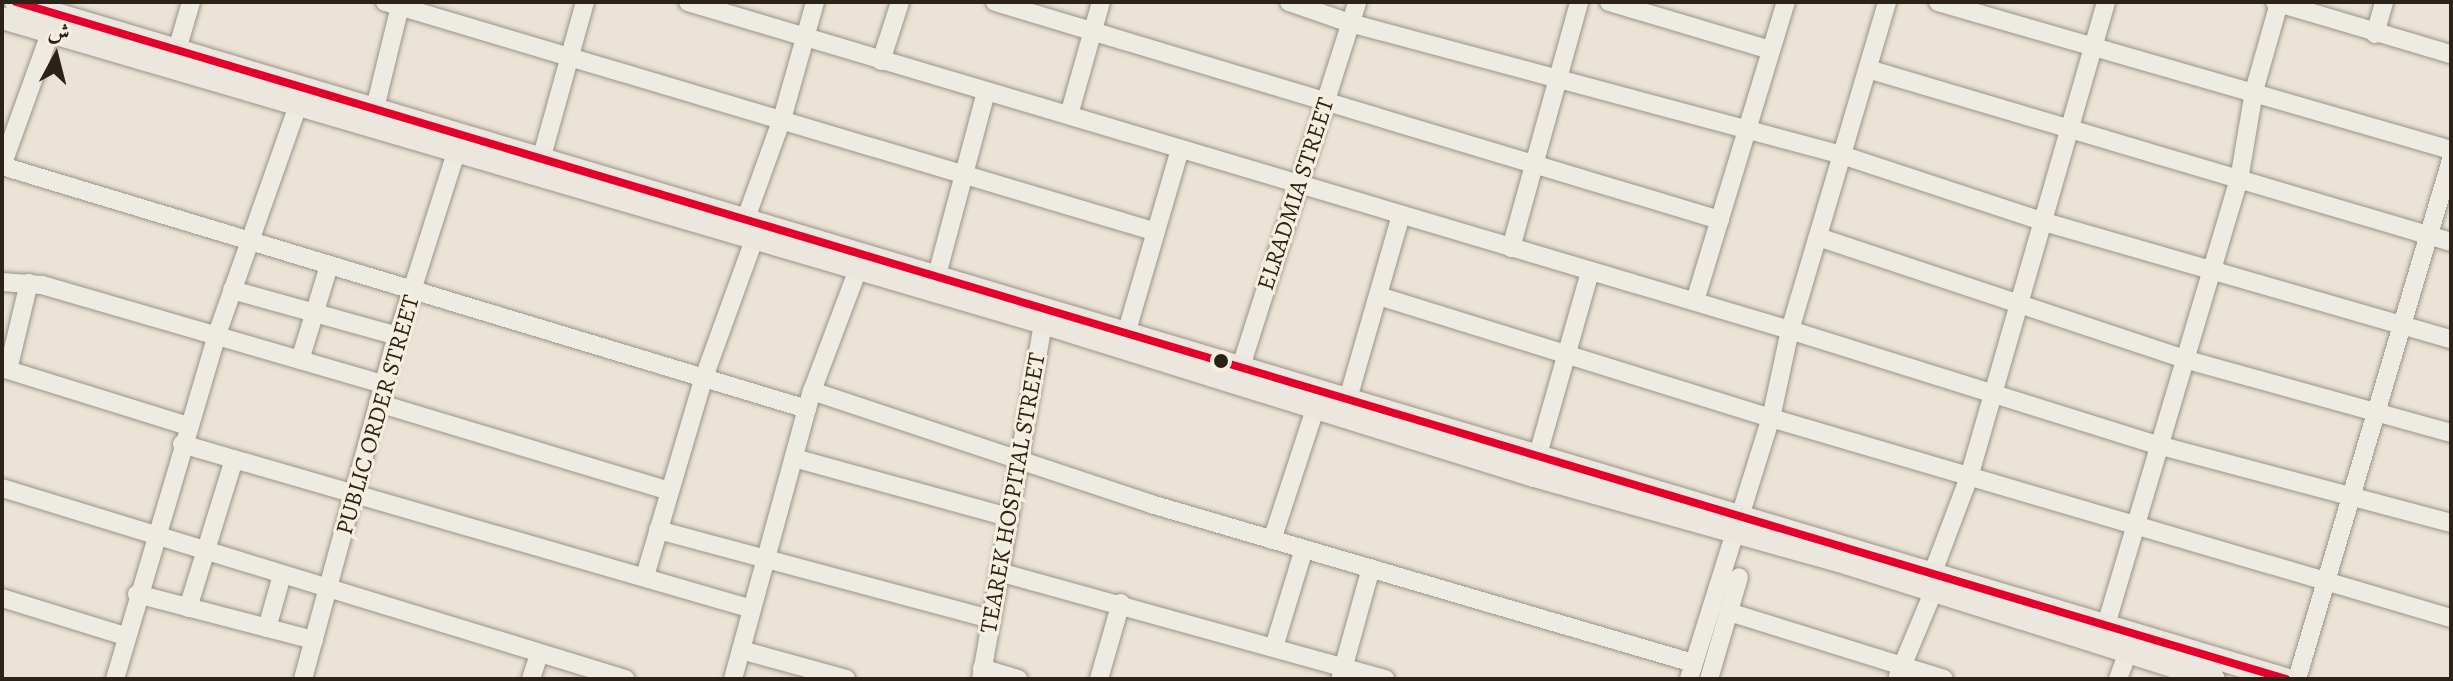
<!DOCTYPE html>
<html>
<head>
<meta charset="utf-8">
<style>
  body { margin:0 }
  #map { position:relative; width:2453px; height:681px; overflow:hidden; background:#ebe3d5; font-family:Alegreya,Amiri,serif }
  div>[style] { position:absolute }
  .roads { filter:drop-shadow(0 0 2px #99938a) drop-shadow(0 0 2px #99938a) }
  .minor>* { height:18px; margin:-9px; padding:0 9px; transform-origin:9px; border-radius:9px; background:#eeebe3 }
  .major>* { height:22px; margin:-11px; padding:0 11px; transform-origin:11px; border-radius:11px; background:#ebe7df }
  .bus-1>* { height:8px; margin:-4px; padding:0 4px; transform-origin:4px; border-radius:4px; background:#e4002b }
  .dots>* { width:22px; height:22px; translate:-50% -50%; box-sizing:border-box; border:4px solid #f7efde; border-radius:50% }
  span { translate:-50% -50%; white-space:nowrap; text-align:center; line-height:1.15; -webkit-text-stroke:6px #f7efde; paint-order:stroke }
  .street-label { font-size:24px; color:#2d2218 }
  .frame { position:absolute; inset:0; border:4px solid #2d2218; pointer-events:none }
  .north { position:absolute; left:16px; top:16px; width:80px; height:80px; -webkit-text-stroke:6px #f7efde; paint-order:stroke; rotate:7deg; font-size:22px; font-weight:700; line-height:32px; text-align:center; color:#2d2218 }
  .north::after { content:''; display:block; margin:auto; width:28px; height:36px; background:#2d2218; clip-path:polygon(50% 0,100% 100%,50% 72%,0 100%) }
</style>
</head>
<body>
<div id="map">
  <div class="roads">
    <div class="minor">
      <i style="left:385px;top:2px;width:801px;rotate:16.6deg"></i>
      <i style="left:688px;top:2px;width:1150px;rotate:16.58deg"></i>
      <i style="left:1790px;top:330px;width:386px;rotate:17.4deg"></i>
      <i style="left:2158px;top:445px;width:303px;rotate:14.9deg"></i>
      <i style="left:995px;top:2px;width:757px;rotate:16.74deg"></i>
      <i style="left:1289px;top:2px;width:65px;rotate:19deg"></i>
      <i style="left:1350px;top:23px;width:509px;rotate:15.02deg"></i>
      <i style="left:1842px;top:155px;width:210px;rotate:18.3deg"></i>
      <i style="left:2041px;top:221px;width:427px;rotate:16.1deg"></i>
      <i style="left:1609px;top:2px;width:168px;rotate:16.6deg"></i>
      <i style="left:1938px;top:2px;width:534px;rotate:16.09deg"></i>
      <i style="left:2275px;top:2px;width:184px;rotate:16.5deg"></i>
      <i style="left:2375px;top:34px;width:33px;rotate:-74deg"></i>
      <i style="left:177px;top:50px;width:50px;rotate:-73.7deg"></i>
      <i style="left:881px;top:61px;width:62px;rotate:-72.1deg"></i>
      <i style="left:1868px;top:69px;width:608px;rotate:16.53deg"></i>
      <i style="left:375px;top:108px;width:109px;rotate:-76.2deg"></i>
      <i style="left:1069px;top:115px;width:117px;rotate:-74.2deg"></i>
      <i style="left:542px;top:156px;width:160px;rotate:-74.4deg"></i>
      <i style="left:2px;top:166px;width:841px;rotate:16.8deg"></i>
      <i style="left:2px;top:166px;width:144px;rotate:-70.1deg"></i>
      <i style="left:741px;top:232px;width:120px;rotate:-70.1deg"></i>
      <i style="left:782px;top:119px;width:122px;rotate:-74.2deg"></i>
      <i style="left:1818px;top:237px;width:386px;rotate:18.4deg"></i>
      <i style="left:2184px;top:359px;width:277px;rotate:15.5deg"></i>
      <i style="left:1511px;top:248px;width:255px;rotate:-74.5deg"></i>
      <i style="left:937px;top:275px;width:189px;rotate:-75deg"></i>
      <i style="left:2px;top:282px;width:40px;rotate:4.3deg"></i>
      <i style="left:42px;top:285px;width:355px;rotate:16.2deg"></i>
      <i style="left:29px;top:283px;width:89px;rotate:103.6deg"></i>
      <i style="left:8px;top:370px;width:189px;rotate:17.3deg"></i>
      <i style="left:232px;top:290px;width:172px;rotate:15.5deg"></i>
      <i style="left:1379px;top:296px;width:411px;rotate:17.3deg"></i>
      <i style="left:1771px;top:418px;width:709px;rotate:16.39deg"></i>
      <i style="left:1695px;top:301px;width:313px;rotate:-73.1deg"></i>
      <i style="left:1126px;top:334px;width:193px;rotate:-73.7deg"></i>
      <i style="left:300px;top:360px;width:98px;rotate:-72.9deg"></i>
      <i style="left:1237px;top:379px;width:396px;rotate:-72.3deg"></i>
      <i style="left:812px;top:391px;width:357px;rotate:18.4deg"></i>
      <i style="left:1151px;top:504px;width:565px;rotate:16.35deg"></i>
      <i style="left:1347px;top:402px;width:195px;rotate:-73.9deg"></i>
      <i style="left:378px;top:403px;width:304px;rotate:16.8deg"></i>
      <i style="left:182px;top:444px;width:593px;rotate:16.14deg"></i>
      <i style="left:794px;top:458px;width:222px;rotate:15.4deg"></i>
      <i style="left:1537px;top:458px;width:193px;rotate:-74.1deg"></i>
      <i style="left:2px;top:488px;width:652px;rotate:17.04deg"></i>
      <i style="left:658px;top:530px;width:345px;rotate:15deg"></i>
      <i style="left:1272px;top:540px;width:138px;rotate:-71.8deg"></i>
      <i style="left:999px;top:572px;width:401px;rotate:15.5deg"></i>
      <i style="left:1933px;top:572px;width:102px;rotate:-69.2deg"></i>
      <i style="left:1969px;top:477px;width:494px;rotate:-73.9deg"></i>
      <i style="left:645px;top:576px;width:204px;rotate:-73.5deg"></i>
      <i style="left:703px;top:380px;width:149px;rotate:-70deg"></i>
      <i style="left:137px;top:594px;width:183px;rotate:14.6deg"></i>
      <i style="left:2px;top:598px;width:129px;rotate:17.2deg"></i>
      <i style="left:188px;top:608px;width:156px;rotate:-72.8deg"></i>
      <i style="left:1729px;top:612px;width:225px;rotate:17.3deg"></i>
      <i style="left:2106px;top:625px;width:464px;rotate:-73.4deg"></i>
      <i style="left:2239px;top:180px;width:90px;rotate:-80.4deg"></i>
      <i style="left:2254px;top:91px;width:91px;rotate:-74.1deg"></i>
      <i style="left:267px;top:628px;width:55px;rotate:-74.2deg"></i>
      <i style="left:1274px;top:647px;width:102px;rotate:-73deg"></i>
      <i style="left:741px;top:650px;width:109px;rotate:15.4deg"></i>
      <i style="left:982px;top:668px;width:38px;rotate:17deg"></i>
      <i style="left:1341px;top:676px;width:112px;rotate:-74.5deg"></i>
      <i style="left:1898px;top:676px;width:93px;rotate:-67.3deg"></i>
      <i style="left:115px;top:679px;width:357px;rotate:-73.5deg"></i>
      <i style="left:216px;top:337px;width:245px;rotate:-70.5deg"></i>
      <i style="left:303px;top:679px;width:341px;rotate:-74.7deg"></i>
      <i style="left:393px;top:350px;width:208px;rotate:-72.3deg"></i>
      <i style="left:531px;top:679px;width:26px;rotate:-72deg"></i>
      <i style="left:733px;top:679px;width:299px;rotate:-74.7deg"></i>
      <i style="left:812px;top:391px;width:144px;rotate:-69.3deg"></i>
      <i style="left:981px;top:679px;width:374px;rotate:-80.1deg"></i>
      <i style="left:1099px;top:679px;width:79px;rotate:-73.9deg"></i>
      <i style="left:1689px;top:679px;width:274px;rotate:-72.6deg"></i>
      <i style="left:1771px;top:418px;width:90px;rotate:-77.8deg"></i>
      <i style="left:1790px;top:330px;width:342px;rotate:-73.5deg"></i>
      <i style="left:1709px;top:679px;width:106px;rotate:-73.6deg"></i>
      <i style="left:2118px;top:679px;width:27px;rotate:-70deg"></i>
      <i style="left:2297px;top:679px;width:541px;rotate:-73.47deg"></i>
    </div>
    <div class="major">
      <i style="left:16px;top:2px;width:2369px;rotate:16.61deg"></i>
      <i style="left:2px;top:18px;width:1085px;rotate:16.33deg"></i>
      <i style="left:1043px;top:323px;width:514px;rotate:17.31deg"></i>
      <i style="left:1534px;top:476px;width:317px;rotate:15.6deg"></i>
      <i style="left:1839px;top:561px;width:393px;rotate:17.5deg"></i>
    </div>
  </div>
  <div class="bus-1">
    <i style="left:16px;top:2px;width:2369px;rotate:16.61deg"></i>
  </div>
  <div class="dots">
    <i style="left:1221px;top:361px;background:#2d2218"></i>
  </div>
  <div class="street-label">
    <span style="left:1296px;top:194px;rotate:-72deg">ELRADMIA STREET</span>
    <span style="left:378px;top:415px;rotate:-74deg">PUBLIC ORDER STREET</span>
    <span style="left:1013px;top:493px;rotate:-80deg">TEAREK HOSPITAL STREET</span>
  </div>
  <div class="frame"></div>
  <div class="north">ش</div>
</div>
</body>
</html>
